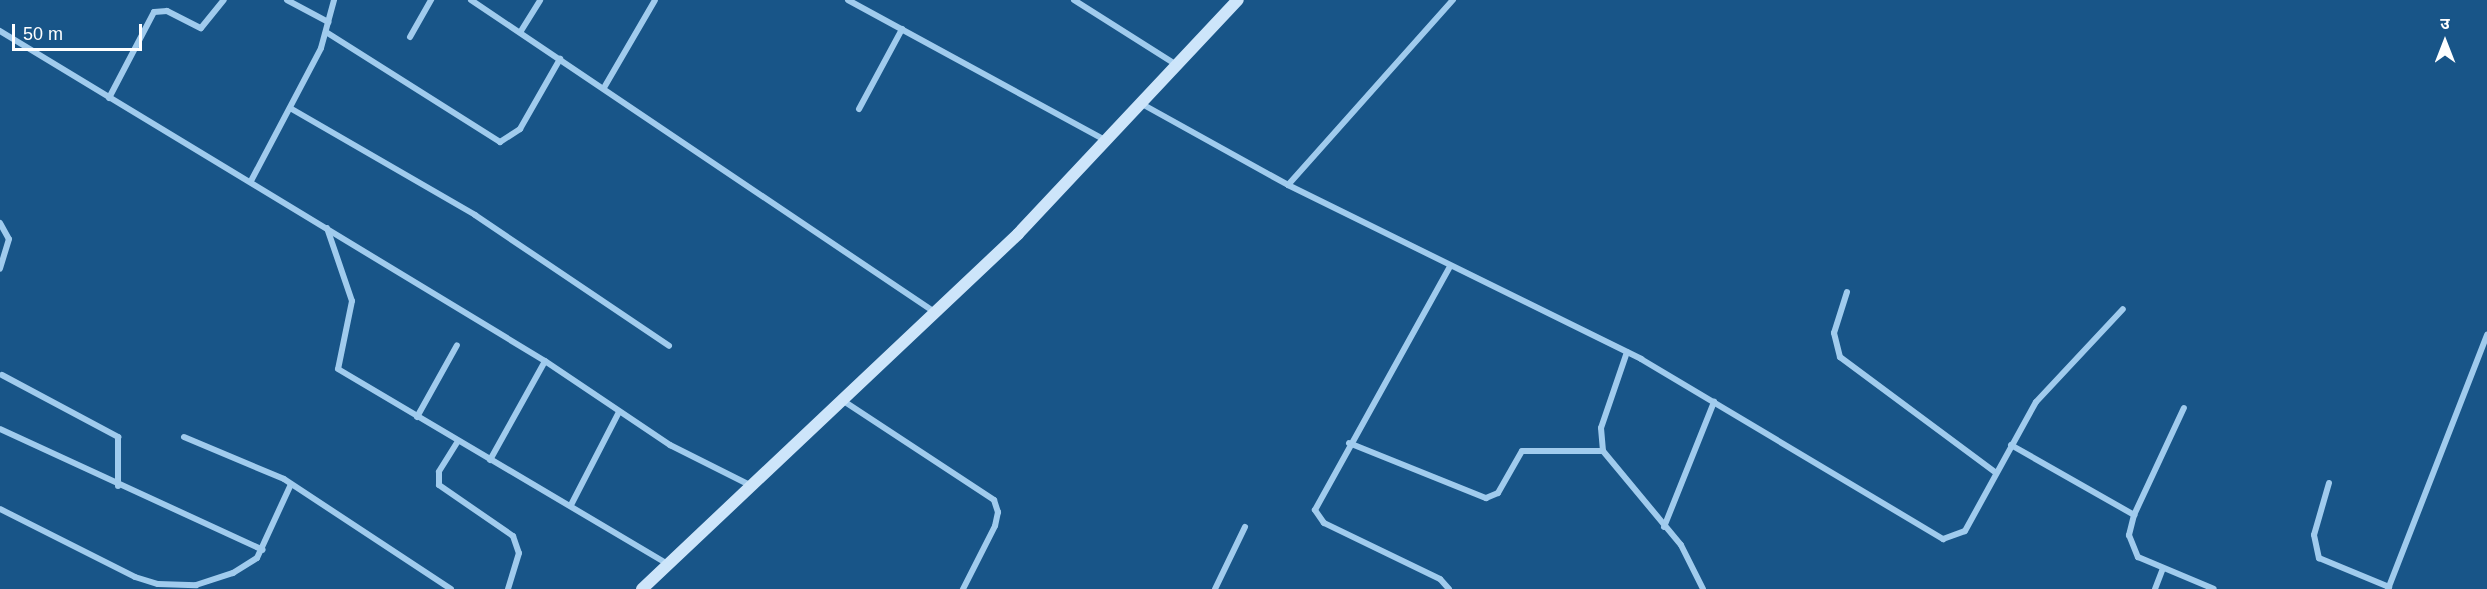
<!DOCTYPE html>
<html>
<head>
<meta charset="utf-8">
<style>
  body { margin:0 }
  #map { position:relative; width:2487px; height:589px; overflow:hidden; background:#185588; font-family:Helvetica,"Noto Sans Devanagari",sans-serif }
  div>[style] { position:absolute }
  .minor>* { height:6px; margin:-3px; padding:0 3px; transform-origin:3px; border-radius:3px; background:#a0cbed }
  .secondary>* { height:12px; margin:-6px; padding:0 6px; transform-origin:6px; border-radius:6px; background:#cde5fa }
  span { translate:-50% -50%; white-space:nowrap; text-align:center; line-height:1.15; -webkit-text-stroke:5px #185588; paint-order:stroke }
  .north { position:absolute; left:2415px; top:12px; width:60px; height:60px; -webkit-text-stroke:4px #185588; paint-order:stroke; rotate:0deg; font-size:16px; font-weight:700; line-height:24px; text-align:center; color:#fff }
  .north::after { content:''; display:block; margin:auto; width:21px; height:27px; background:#fff; clip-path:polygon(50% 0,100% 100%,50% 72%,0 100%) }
  .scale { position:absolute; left:12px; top:24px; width:130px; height:27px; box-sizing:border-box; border:3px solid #fff; border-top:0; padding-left:8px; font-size:18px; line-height:21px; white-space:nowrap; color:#fff; -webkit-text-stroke:4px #185588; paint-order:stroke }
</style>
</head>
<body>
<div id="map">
  <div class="minor">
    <i style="left:287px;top:0;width:47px;rotate:28.2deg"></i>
    <i style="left:471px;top:0;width:561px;rotate:33.95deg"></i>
    <i style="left:848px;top:0;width:295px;rotate:28.6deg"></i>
    <i style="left:1074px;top:0;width:122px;rotate:32.3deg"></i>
    <i style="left:0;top:31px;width:637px;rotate:31.2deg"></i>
    <i style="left:545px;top:361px;width:151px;rotate:33.9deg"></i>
    <i style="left:670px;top:445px;width:92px;rotate:26.6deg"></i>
    <i style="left:521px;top:31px;width:36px;rotate:-58deg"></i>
    <i style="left:326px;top:32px;width:206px;rotate:32.3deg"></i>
    <i style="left:500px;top:142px;width:24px;rotate:-33deg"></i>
    <i style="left:520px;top:129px;width:81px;rotate:-60.3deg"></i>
    <i style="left:410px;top:37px;width:43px;rotate:-60.4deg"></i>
    <i style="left:605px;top:86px;width:99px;rotate:-59.8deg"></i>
    <i style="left:109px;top:98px;width:97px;rotate:-62.4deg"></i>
    <i style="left:154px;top:12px;width:13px;rotate:-4deg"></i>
    <i style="left:167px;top:11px;width:38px;rotate:27deg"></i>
    <i style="left:201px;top:28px;width:36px;rotate:-51deg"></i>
    <i style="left:1142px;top:104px;width:167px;rotate:29deg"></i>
    <i style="left:1288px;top:185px;width:394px;rotate:26.2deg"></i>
    <i style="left:1641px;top:359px;width:352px;rotate:30.8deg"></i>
    <i style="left:1943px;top:539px;width:23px;rotate:-20deg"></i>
    <i style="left:1965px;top:531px;width:147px;rotate:-61.2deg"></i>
    <i style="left:2036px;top:402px;width:127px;rotate:-46.9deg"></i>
    <i style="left:290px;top:108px;width:214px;rotate:30deg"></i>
    <i style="left:475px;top:215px;width:234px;rotate:34deg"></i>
    <i style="left:859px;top:109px;width:91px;rotate:-61.7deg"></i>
    <i style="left:251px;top:181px;width:150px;rotate:-62.2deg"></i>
    <i style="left:321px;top:48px;width:50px;rotate:-74.8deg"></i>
    <i style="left:1288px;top:185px;width:248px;rotate:-48.3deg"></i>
    <i style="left:0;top:223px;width:18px;rotate:61deg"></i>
    <i style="left:9px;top:239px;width:31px;rotate:107deg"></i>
    <i style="left:327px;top:228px;width:77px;rotate:71.1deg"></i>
    <i style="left:352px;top:301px;width:69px;rotate:101.6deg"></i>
    <i style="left:338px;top:369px;width:383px;rotate:30.6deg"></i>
    <i style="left:1847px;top:292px;width:43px;rotate:107.6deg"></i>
    <i style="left:1834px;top:333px;width:25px;rotate:76deg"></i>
    <i style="left:1840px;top:357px;width:194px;rotate:36.6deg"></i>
    <i style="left:1627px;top:352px;width:80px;rotate:108.9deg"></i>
    <i style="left:1601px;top:428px;width:23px;rotate:85deg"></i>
    <i style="left:1603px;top:451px;width:122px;rotate:50.3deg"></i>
    <i style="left:1681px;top:545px;width:49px;rotate:63.4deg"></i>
    <i style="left:2px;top:375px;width:132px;rotate:28.1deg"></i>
    <i style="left:118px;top:437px;width:49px;rotate:90deg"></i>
    <i style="left:842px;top:400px;width:182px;rotate:33.3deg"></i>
    <i style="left:994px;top:500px;width:13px;rotate:72deg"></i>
    <i style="left:998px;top:512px;width:14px;rotate:102deg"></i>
    <i style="left:995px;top:526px;width:71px;rotate:116.9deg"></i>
    <i style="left:417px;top:417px;width:82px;rotate:-60.9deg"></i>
    <i style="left:0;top:429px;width:289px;rotate:24.7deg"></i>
    <i style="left:184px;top:437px;width:108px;rotate:22.8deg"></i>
    <i style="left:284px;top:479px;width:200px;rotate:33.4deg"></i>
    <i style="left:458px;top:441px;width:36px;rotate:122deg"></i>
    <i style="left:439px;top:472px;width:13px;rotate:90deg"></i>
    <i style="left:439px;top:485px;width:90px;rotate:34.6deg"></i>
    <i style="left:513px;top:536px;width:18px;rotate:71deg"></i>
    <i style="left:519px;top:553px;width:38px;rotate:107deg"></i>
    <i style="left:1349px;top:443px;width:148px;rotate:21.9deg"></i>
    <i style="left:1486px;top:498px;width:13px;rotate:-23deg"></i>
    <i style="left:1498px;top:493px;width:48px;rotate:-60.3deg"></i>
    <i style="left:1522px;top:451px;width:81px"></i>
    <i style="left:2011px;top:445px;width:142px;rotate:29.6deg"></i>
    <i style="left:2134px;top:515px;width:118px;rotate:-65deg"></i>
    <i style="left:490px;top:460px;width:113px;rotate:-60.9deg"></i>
    <i style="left:2329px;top:483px;width:54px;rotate:106.1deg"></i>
    <i style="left:2314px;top:535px;width:24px;rotate:78deg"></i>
    <i style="left:2319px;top:558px;width:76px;rotate:22.5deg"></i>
    <i style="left:571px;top:505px;width:105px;rotate:-62.7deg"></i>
    <i style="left:0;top:509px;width:151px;rotate:26.7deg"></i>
    <i style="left:135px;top:577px;width:24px;rotate:17deg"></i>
    <i style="left:158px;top:584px;width:38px;rotate:2deg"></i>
    <i style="left:196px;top:585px;width:39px;rotate:-18deg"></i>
    <i style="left:233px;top:573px;width:28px;rotate:-32deg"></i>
    <i style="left:257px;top:558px;width:81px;rotate:-65.3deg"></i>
    <i style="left:2134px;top:515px;width:21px;rotate:104deg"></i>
    <i style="left:2129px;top:535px;width:24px;rotate:68deg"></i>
    <i style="left:2138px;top:557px;width:82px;rotate:22.8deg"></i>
    <i style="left:1664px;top:527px;width:135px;rotate:-68.2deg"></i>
    <i style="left:1215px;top:589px;width:69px;rotate:-64.2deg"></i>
    <i style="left:1449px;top:589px;width:13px;rotate:-132deg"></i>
    <i style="left:1440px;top:579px;width:129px;rotate:-154.2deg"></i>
    <i style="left:1324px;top:523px;width:16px;rotate:-125deg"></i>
    <i style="left:1315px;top:510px;width:279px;rotate:-61deg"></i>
    <i style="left:2155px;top:589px;width:22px;rotate:-69deg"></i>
    <i style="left:2388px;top:589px;width:273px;rotate:-68.7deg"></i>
  </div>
  <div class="secondary">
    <i style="left:642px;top:589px;width:517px;rotate:-43.35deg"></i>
    <i style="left:1018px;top:234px;width:321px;rotate:-46.8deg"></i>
  </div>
  <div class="north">उ</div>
  <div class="scale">50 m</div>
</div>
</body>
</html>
